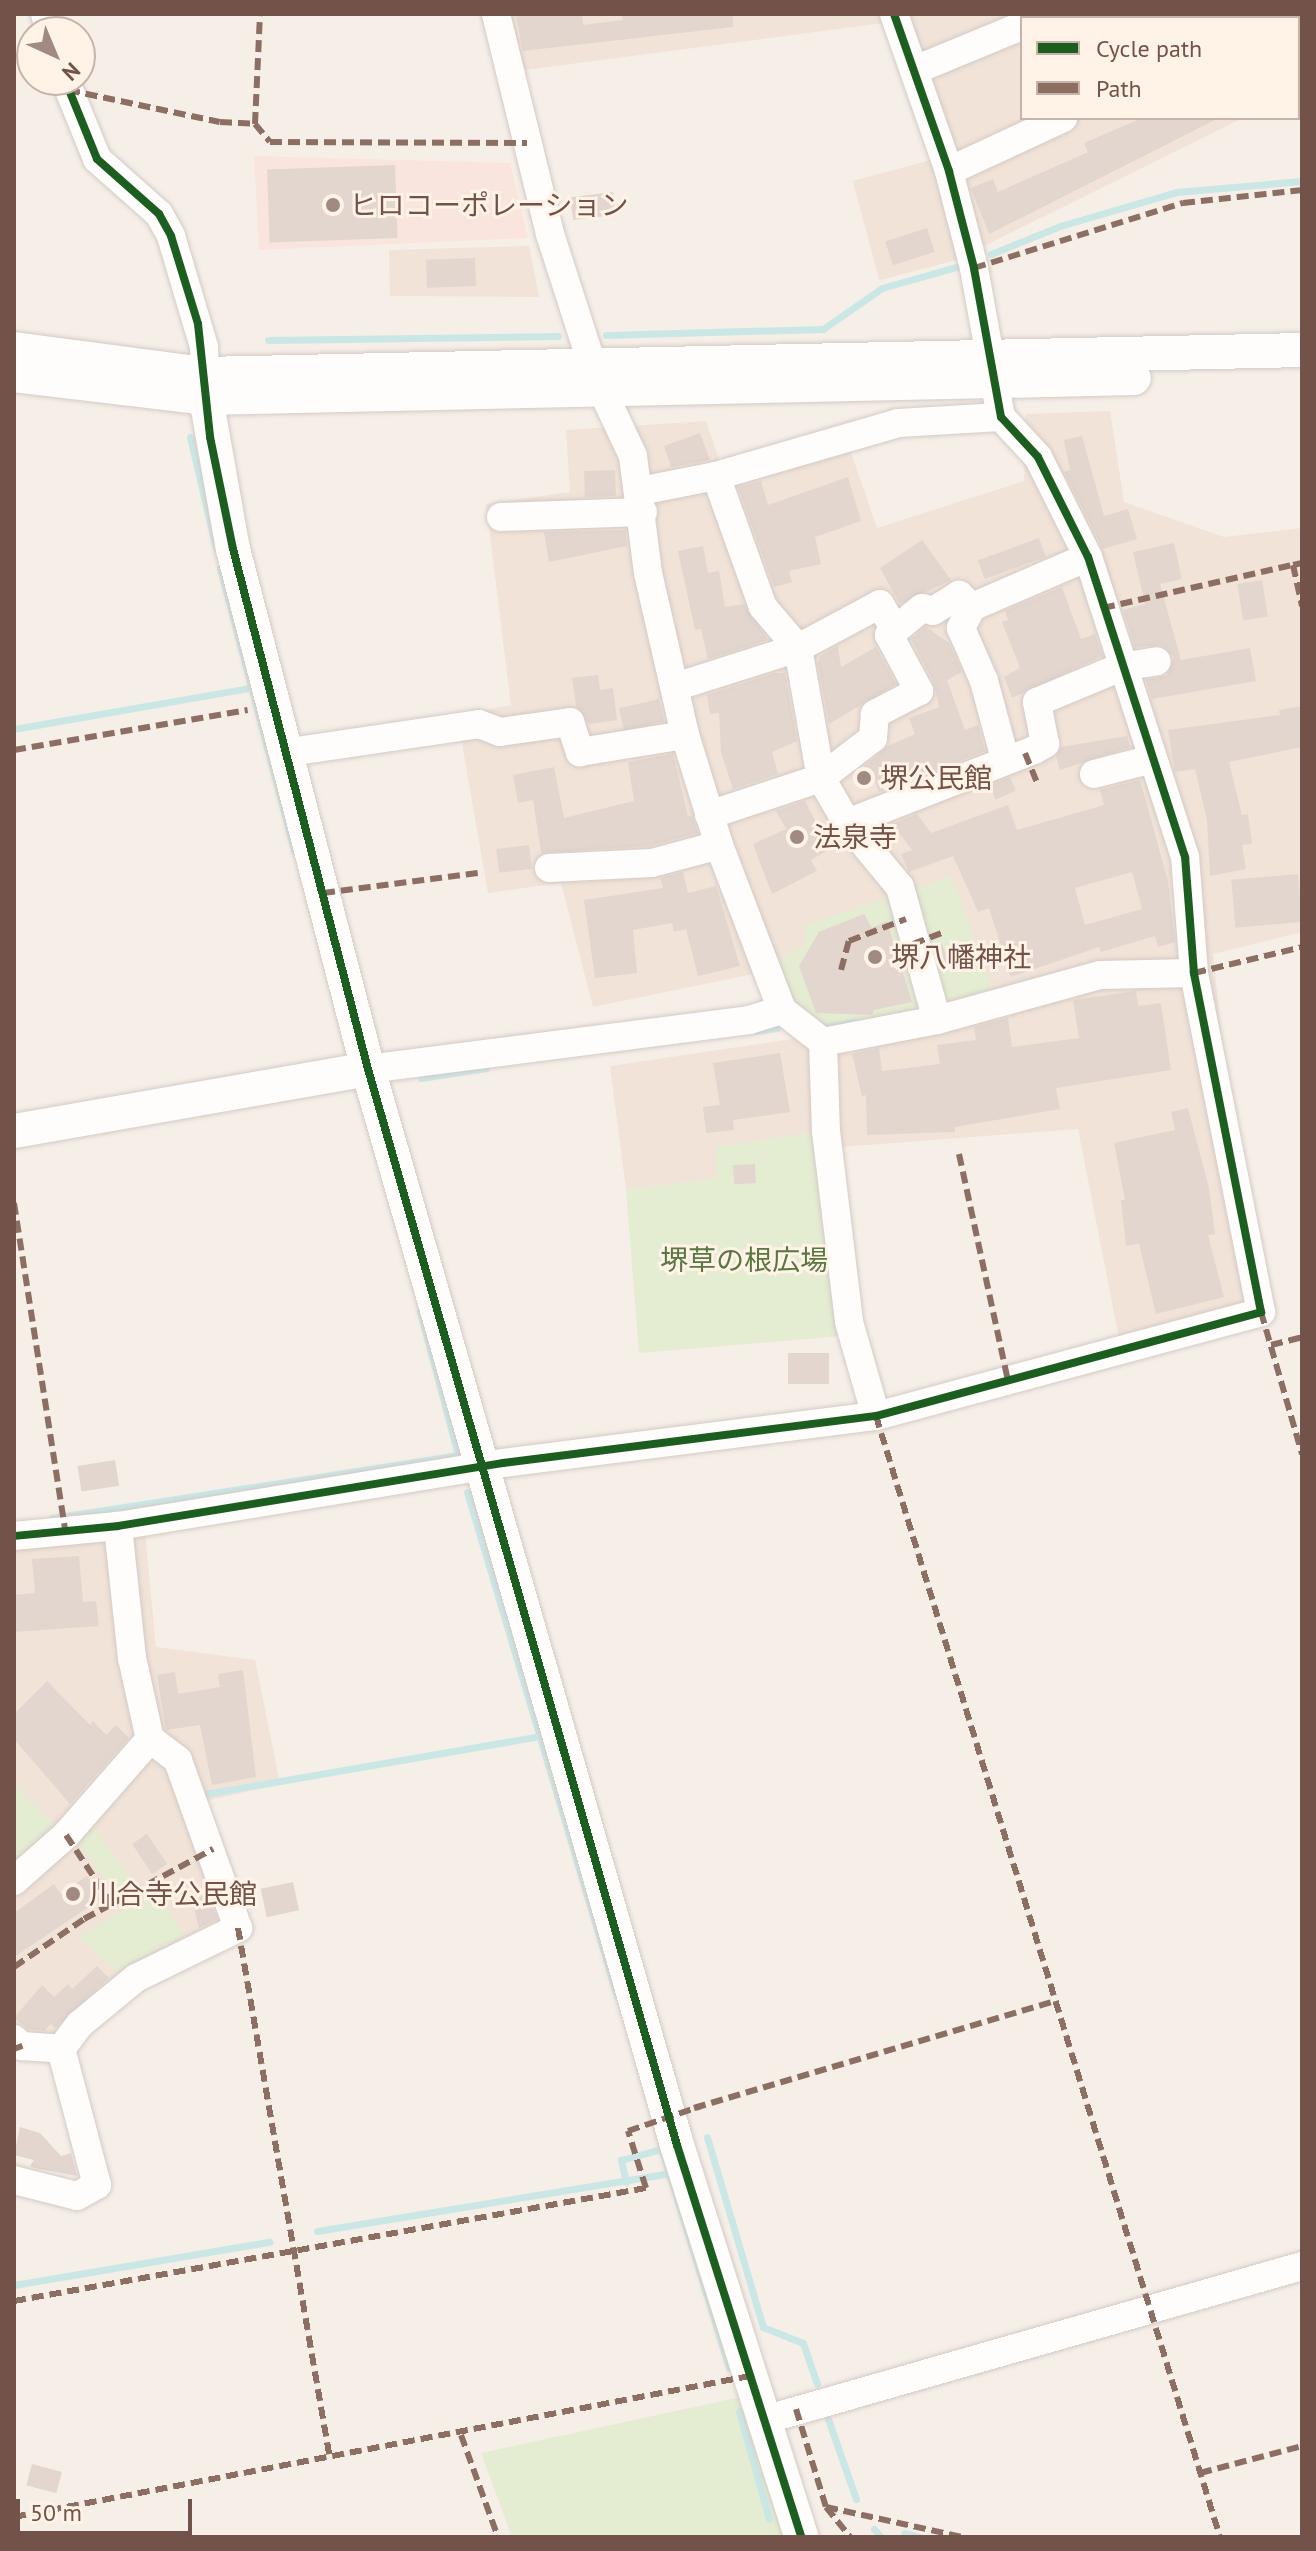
<!DOCTYPE html>
<html>
<head>
<meta charset="utf-8">
<style>
  body { margin:0 }
  #map { position:relative; width:1316px; height:2551px; overflow:hidden; background:#f6efe8; font-family:"PT Sans","Noto Sans JP",sans-serif }
  div>[style] { position:absolute }
  .residential>* { inset:0; background:#f1e3d8; transform-origin:0 0 }
  .commercial>* { inset:0; background:#f9e5de }
  .green>* { inset:0; background:#e4ecd2; transform-origin:0 0 }
  .stream>* { height:7px; margin:-3.5px; padding:0 3.5px; transform-origin:3.5px; border-radius:3.5px; background:#cae7e6 }
  .building>* { inset:0; background:#e2d6cf; transform-origin:0 0 }
  .roads { filter:drop-shadow(0 0 2px #d4cac5) drop-shadow(0 0 2px #d4cac5) }
  .minor>* { height:28px; margin:-14px; padding:0 14px; transform-origin:14px; border-radius:14px; background:#fefdfc }
  .tertiary>* { height:34px; margin:-17px; padding:0 17px; transform-origin:17px; border-radius:17px; background:#fefdfc }
  .quiet>* { height:6px; margin-top:-3px; transform-origin:0; background:repeating-linear-gradient(90deg,#8d6e63 0 12px,transparent 0 18px) }
  .cycleway>* { height:8px; margin:-4px; padding:0 4px; transform-origin:4px; border-radius:4px; background:#1b5e20 }
  .dots>* { width:22px; height:22px; translate:-50% -50%; box-sizing:border-box; border:4px solid #fff3e7; border-radius:50% }
  span { translate:-50% -50%; white-space:nowrap; text-align:center; line-height:1.15; -webkit-text-stroke:6px #fff3e7; paint-order:stroke }
  .poi-label { font-size:28px; color:#735349 }
  .left { translate:0 -50%; text-align:left }
  .park-label { font-size:28px; color:#587841 }
  .frame { position:absolute; inset:0; border:16px solid #735349; pointer-events:none }
  .legend { position:absolute; left:1020px; top:16px; width:280px; height:104px; box-sizing:border-box; background:#fff3e7; border:2px solid #c7b3a8; margin:0; padding:10px 14px; list-style:none; font-size:24px; color:#735349 }
  .legend li { display:flex; align-items:center; gap:16px; height:40px }
  .legend b { width:40px; border:2px solid #c7b3a8 }
  .north { position:absolute; left:16px; top:16px; width:80px; height:80px; box-sizing:border-box; background:#fff3e7; border:2px solid #c7b3a8; border-radius:50%; rotate:136deg; font-size:22px; font-weight:700; line-height:32px; text-align:center; color:#735349 }
  .north::after { content:''; display:block; margin:auto; width:28px; height:36px; background:#a18a81; clip-path:polygon(50% 0,100% 100%,50% 72%,0 100%) }
  .scale { position:absolute; left:16px; top:2499px; width:176px; height:36px; box-sizing:border-box; border:4px solid #735349; border-top:0; padding-left:10px; font-size:24px; line-height:28px; white-space:nowrap; color:#735349; -webkit-text-stroke:6px #fff3e7; paint-order:stroke }
</style>
</head>
<body>
<div id="map">
  <div class="residential">
    <i style="clip-path:polygon(508px 14px,881px 14px,884px 23px,517px 71px)"></i>
    <i style="clip-path:polygon(906px 14px,1302px 14px,1302px 89px,1298px 91px,1298px 18px,1022px 18px,1022px 118px,1243px 118px,984px 246px)"></i>
    <i style="left:931px;top:160px;width:103px;height:81px;rotate:75deg"></i>
    <i style="clip-path:polygon(529px 246px,539px 297px,390px 296px,389px 250px)"></i>
    <i style="clip-path:polygon(1110px 411px,1124px 502px,1224px 537px,1302px 528px,1302px 932px,1213px 954px,1249px 1305px,1119px 1338px,1078px 1129px,841px 1147px,718px 1178px,626px 1190px,610px 1066px,799px 1038px,801px 1045px,821px 1047px,991px 986px,950px 876px,758px 973px,593px 1007px,561px 883px,488px 893px,457px 715px,511px 705px,486px 504px,570px 492px,566px 430px,706px 421px,720px 462px,843px 429px,877px 528px,1024px 481px,1026px 414px)"></i>
    <i style="clip-path:polygon(145px 1533px,156px 1647px,255px 1660px,280px 1784px,206px 1801px,251px 1932px,159px 1976px,54px 2064px,14px 2056px,14px 1544px)"></i>
  </div>
  <div class="commercial">
    <i style="clip-path:polygon(254px 156px,510px 163px,528px 238px,259px 250px)"></i>
  </div>
  <div class="green">
    <i style="clip-path:polygon(951px 876px,991px 986px,989px 1002px,824px 1035px,791px 1008px,778px 961px,805px 946px,805px 925px)"></i>
    <i style="clip-path:polygon(814px 1132px,841px 1336px,639px 1353px,626px 1190px,717px 1178px,716px 1147px)"></i>
    <i style="clip-path:polygon(14px 1782px,57px 1828px,14px 1865px)"></i>
    <i style="left:94px;top:1827px;width:69px;height:22px;rotate:54deg"></i>
    <i style="clip-path:polygon(155px 1890px,184px 1936px,116px 1972px,79px 1937px)"></i>
    <i style="clip-path:polygon(750px 2395px,789px 2537px,512px 2537px,481px 2453px)"></i>
  </div>
  <div class="stream">
    <i style="left:991px;top:254px;width:74px;rotate:-22.1deg"></i>
    <i style="left:1060px;top:226px;width:121px;rotate:-16.3deg"></i>
    <i style="left:1176px;top:192px;width:126px;rotate:-5deg"></i>
    <i style="left:606px;top:335px;width:217px;rotate:-1.6deg"></i>
    <i style="left:823px;top:329px;width:72px;rotate:-34.8deg"></i>
    <i style="left:882px;top:288px;width:81px;rotate:-15.8deg"></i>
    <i style="left:268px;top:340px;width:290px;rotate:-0.8deg"></i>
    <i style="left:190px;top:437px;width:114px;rotate:76.8deg"></i>
    <i style="left:220px;top:568px;width:292px;rotate:75.3deg"></i>
    <i style="left:14px;top:729px;width:238px;rotate:-9.9deg"></i>
    <i style="left:824px;top:1027px;width:30px;rotate:-9deg"></i>
    <i style="left:756px;top:1031px;width:21px;rotate:-8deg"></i>
    <i style="left:421px;top:1078px;width:66px;rotate:-8.7deg"></i>
    <i style="left:467px;top:1492px;width:526px;rotate:73.43deg"></i>
    <i style="left:53px;top:1518px;width:410px;rotate:-8.8deg"></i>
    <i style="left:458px;top:1455px;width:149px;rotate:-104.8deg"></i>
    <i style="left:199px;top:1795px;width:346px;rotate:-9.8deg"></i>
    <i style="left:707px;top:2137px;width:198px;rotate:73.6deg"></i>
    <i style="left:763px;top:2327px;width:43px;rotate:21.8deg"></i>
    <i style="left:803px;top:2343px;width:43px;rotate:71.1deg"></i>
    <i style="left:662px;top:2150px;width:228px;rotate:72.9deg"></i>
    <i style="left:626px;top:2182px;width:23px;rotate:-103deg"></i>
    <i style="left:621px;top:2160px;width:41px;rotate:-15.4deg"></i>
    <i style="left:317px;top:2231px;width:354px;rotate:-9.3deg"></i>
    <i style="left:14px;top:2285px;width:259px;rotate:-9.6deg"></i>
    <i style="left:739px;top:2411px;width:112px;rotate:74.5deg"></i>
    <i style="left:828px;top:2419px;width:85px;rotate:70.7deg"></i>
    <i style="left:874px;top:2529px;width:11px;rotate:49deg"></i>
    <i style="left:904px;top:2533px;width:16px;rotate:14deg"></i>
  </div>
  <div class="building">
    <i style="clip-path:polygon(516px 14px,582px 14px,583px 25px,623px 20px,622px 14px,733px 14px,733px 27px,523px 51px)"></i>
    <i style="clip-path:polygon(1142px 118px,1219px 118px,989px 234px,971px 188px,993px 179px,998px 192px,1088px 152px,1084px 143px)"></i>
    <i style="left:395px;top:165px;width:73px;height:128px;rotate:88deg"></i>
    <i style="left:613px;top:192px;width:23px;height:43px;rotate:83deg"></i>
    <i style="left:927px;top:228px;width:25px;height:44px;rotate:72deg"></i>
    <i style="left:475px;top:258px;width:28px;height:49px;rotate:88deg"></i>
    <i style="clip-path:polygon(700px 433px,710px 460px,671px 467px,664px 446px)"></i>
    <i style="clip-path:polygon(1082px 436px,1104px 516px,1128px 509px,1137px 539px,1103px 549px,1064px 472px,1070px 470px,1064px 440px)"></i>
    <i style="left:615px;top:470px;width:26px;height:31px;rotate:88deg"></i>
    <i style="clip-path:polygon(848px 477px,861px 521px,815px 537px,821px 564px,789px 571px,792px 582px,774px 587px,738px 487px,761px 481px,768px 505px)"></i>
    <i style="clip-path:polygon(625px 530px,627px 546px,549px 562px,544px 532px)"></i>
    <i style="left:1039px;top:538px;width:20px;height:65px;rotate:70deg"></i>
    <i style="clip-path:polygon(922px 540px,951px 580px,900px 604px,880px 568px)"></i>
    <i style="clip-path:polygon(1174px 543px,1182px 579px,1160px 584px,1181px 660px,1250px 648px,1256px 681px,1152px 699px,1146px 680px,1167px 675px,1174px 657px,1162px 645px,1135px 647px,1123px 610px,1145px 604px,1133px 552px)"></i>
    <i style="clip-path:polygon(703px 546px,708px 573px,719px 571px,725px 607px,744px 604px,768px 640px,708px 659px,701px 629px,695px 630px,678px 551px)"></i>
    <i style="left:1262px;top:580px;width:37px;height:25px;rotate:81deg"></i>
    <i style="clip-path:polygon(1062px 587px,1081px 639px,1095px 634px,1102px 656px,1012px 698px,1004px 677px,1020px 668px,1002px 622px,1008px 620px,1005px 611px)"></i>
    <i style="clip-path:polygon(926px 627px,949px 643px,962px 672px,947px 680px,965px 730px,978px 725px,985px 751px,879px 792px,870px 768px,856px 773px,888px 746px,915px 734px,909px 718px,939px 707px,934px 683px,911px 639px)"></i>
    <i style="clip-path:polygon(838px 646px,841px 667px,876px 647px,896px 684px,829px 724px,818px 664px,820px 656px)"></i>
    <i style="clip-path:polygon(775px 673px,785px 673px,797px 741px,772px 752px,778px 774px,733px 789px,721px 752px,719px 713px,710px 714px,707px 695px)"></i>
    <i style="clip-path:polygon(598px 675px,600px 690px,613px 688px,617px 720px,589px 724px,576px 706px,572px 678px)"></i>
    <i style="left:659px;top:699px;width:23px;height:41px;rotate:77deg"></i>
    <i style="clip-path:polygon(1302px 706px,1302px 747px,1229px 762px,1242px 815px,1248px 814px,1252px 844px,1242px 845px,1246px 869px,1210px 876px,1207px 820px,1195px 769px,1175px 772px,1168px 730px,1280px 715px,1279px 710px)"></i>
    <i style="clip-path:polygon(1127px 736px,1130px 747px,1060px 770px,1056px 756px,1061px 747px)"></i>
    <i style="clip-path:polygon(673px 754px,688px 816px,692px 815px,698px 833px,649px 846px,541px 853px,533px 800px,518px 803px,513px 775px,554px 767px,564px 818px,634px 801px,628px 762px)"></i>
    <i style="left:1010px;top:777px;width:15px;height:22px;rotate:67deg"></i>
    <i style="clip-path:polygon(evenodd,1140px 780px,1168px 881px,1175px 942px,1158px 947px,1155px 936px,1101px 952px,1099px 947px,1011px 977px,989px 908px,978px 912px,953px 856px,909px 872px,901px 854px,912px 850px,892px 824px,917px 814px,931px 833px,1008px 805px,1017px 830px,1104px 805px,1100px 790px,1140px 780px,1132px 872px,1142px 909px,1085px 925px,1075px 888px,1132px 872px)"></i>
    <i style="clip-path:polygon(805px 801px,830px 849px,811px 860px,817px 871px,772px 894px,753px 844px,786px 829px,776px 811px)"></i>
    <i style="left:529px;top:845px;width:24px;height:33px;rotate:83deg"></i>
    <i style="clip-path:polygon(683px 872px,688px 893px,716px 886px,740px 966px,698px 976px,686px 929px,674px 932px,672px 923px,633px 930px,637px 973px,595px 978px,584px 900px,663px 888px,660px 878px)"></i>
    <i style="left:1298px;top:874px;width:48px;height:67px;rotate:85deg"></i>
    <i style="clip-path:polygon(864px 914px,872px 928px,887px 921px,912px 1002px,874px 1010px,872px 1015px,816px 1013px,799px 966px,819px 932px)"></i>
    <i style="clip-path:polygon(942px 944px,950px 967px,941px 970px,934px 946px)"></i>
    <i style="clip-path:polygon(1136px 991px,1138px 1006px,1161px 1003px,1171px 1070px,1056px 1088px,1060px 1109px,955px 1127px,955px 1132px,867px 1135px,866px 1095px,862px 1096px,852px 1054px,879px 1048px,882px 1071px,940px 1064px,937px 1045px,976px 1040px,974px 1027px,1008px 1018px,1012px 1047px,1079px 1038px,1073px 1000px)"></i>
    <i style="clip-path:polygon(780px 1053px,790px 1112px,733px 1120px,734px 1130px,706px 1133px,703px 1107px,720px 1105px,713px 1063px)"></i>
    <i style="clip-path:polygon(1188px 1108px,1209px 1188px,1215px 1234px,1208px 1235px,1224px 1297px,1156px 1314px,1139px 1244px,1126px 1246px,1121px 1200px,1125px 1200px,1114px 1143px,1175px 1130px,1171px 1112px)"></i>
    <i style="left:755px;top:1164px;width:19px;height:22px;rotate:87deg"></i>
    <i style="left:788px;top:1353px;width:41px;height:31px"></i>
    <i style="left:115px;top:1460px;width:26px;height:38px;rotate:81deg"></i>
    <i style="clip-path:polygon(79px 1556px,83px 1602px,96px 1601px,99px 1626px,14px 1632px,14px 1595px,35px 1593px,32px 1559px)"></i>
    <i style="clip-path:polygon(243px 1670px,256px 1777px,212px 1785px,200px 1725px,166px 1730px,157px 1675px,175px 1672px,178px 1694px,220px 1687px,218px 1674px)"></i>
    <i style="clip-path:polygon(47px 1681px,90px 1725px,93px 1721px,106px 1735px,116px 1725px,129px 1738px,70px 1804px,14px 1739px,14px 1714px)"></i>
    <i style="left:147px;top:1834px;width:36px;height:18px;rotate:56deg"></i>
    <i style="clip-path:polygon(87px 1876px,102px 1898px,14px 1957px,14px 1913px,54px 1884px,61px 1894px)"></i>
    <i style="left:293px;top:1882px;width:29px;height:33px;rotate:78deg"></i>
    <i style="clip-path:polygon(207px 1893px,217px 1919px,199px 1928px,192px 1901px)"></i>
    <i style="clip-path:polygon(97px 1966px,109px 1978px,55px 2028px,51px 2024px,44px 2031px,29px 2029px,14px 2018px,42px 1985px,54px 1997px,68px 1984px,72px 1989px)"></i>
    <i style="clip-path:polygon(20px 2127px,40px 2133px,61px 2156px,71px 2153px,77px 2176px,34px 2168px,30px 2166px,34px 2160px,14px 2155px)"></i>
    <i style="left:32px;top:2464px;width:31px;height:22px;rotate:15deg"></i>
  </div>
  <div class="roads">
    <div class="minor">
      <i style="left:45px;top:14px;width:19px;rotate:74deg"></i>
      <i style="left:496px;top:14px;width:227px;rotate:76.2deg"></i>
      <i style="left:550px;top:234px;width:137px;rotate:72.1deg"></i>
      <i style="left:1043px;top:18px;width:11px;rotate:-22deg"></i>
      <i style="left:915px;top:70px;width:116px;rotate:-22.4deg"></i>
      <i style="left:65px;top:80px;width:85px;rotate:67.9deg"></i>
      <i style="left:97px;top:159px;width:83px;rotate:41.6deg"></i>
      <i style="left:159px;top:214px;width:25px;rotate:61deg"></i>
      <i style="left:171px;top:236px;width:116px;rotate:73.4deg"></i>
      <i style="left:204px;top:347px;width:47px;rotate:87.6deg"></i>
      <i style="left:949px;top:171px;width:126px;rotate:-24.9deg"></i>
      <i style="left:602px;top:390px;width:73px;rotate:64.8deg"></i>
      <i style="left:633px;top:456px;width:118px;rotate:82.7deg"></i>
      <i style="left:648px;top:573px;width:166px;rotate:77.1deg"></i>
      <i style="left:685px;top:735px;width:115px;rotate:72.8deg"></i>
      <i style="left:719px;top:845px;width:177px;rotate:69.1deg"></i>
      <i style="left:782px;top:1010px;width:52px;rotate:38deg"></i>
      <i style="left:823px;top:1042px;width:89px;rotate:88.1deg"></i>
      <i style="left:826px;top:1131px;width:192px;rotate:83.1deg"></i>
      <i style="left:849px;top:1322px;width:98px;rotate:74deg"></i>
      <i style="left:716px;top:476px;width:139px;rotate:70.3deg"></i>
      <i style="left:763px;top:607px;width:54px;rotate:49.5deg"></i>
      <i style="left:798px;top:648px;width:132px;rotate:80deg"></i>
      <i style="left:821px;top:778px;width:52px;rotate:60deg"></i>
      <i style="left:847px;top:823px;width:83px;rotate:50.4deg"></i>
      <i style="left:900px;top:887px;width:138px;rotate:74.5deg"></i>
      <i style="left:640px;top:491px;width:77px;rotate:-11.2deg"></i>
      <i style="left:716px;top:476px;width:190px;rotate:-16.2deg"></i>
      <i style="left:898px;top:423px;width:103px;rotate:-3.3deg"></i>
      <i style="left:501px;top:517px;width:142px;rotate:-2deg"></i>
      <i style="left:972px;top:607px;width:126px;rotate:-23.3deg"></i>
      <i style="left:895px;top:630px;width:35px;rotate:-39deg"></i>
      <i style="left:922px;top:608px;width:11px;rotate:15deg"></i>
      <i style="left:933px;top:611px;width:31px;rotate:-32deg"></i>
      <i style="left:959px;top:595px;width:18px;rotate:43deg"></i>
      <i style="left:972px;top:607px;width:24px;rotate:118deg"></i>
      <i style="left:961px;top:628px;width:58px;rotate:66.5deg"></i>
      <i style="left:984px;top:681px;width:81px;rotate:74.9deg"></i>
      <i style="left:678px;top:686px;width:126px;rotate:-17.6deg"></i>
      <i style="left:798px;top:648px;width:93px;rotate:-28.2deg"></i>
      <i style="left:880px;top:604px;width:30px;rotate:60deg"></i>
      <i style="left:895px;top:630px;width:8px;rotate:140deg"></i>
      <i style="left:889px;top:635px;width:64px;rotate:61.8deg"></i>
      <i style="left:919px;top:691px;width:50px;rotate:152.4deg"></i>
      <i style="left:875px;top:714px;width:24px;rotate:95deg"></i>
      <i style="left:873px;top:738px;width:66px;rotate:142.4deg"></i>
      <i style="left:821px;top:778px;width:118px;rotate:161.7deg"></i>
      <i style="left:283px;top:753px;width:198px;rotate:-8.4deg"></i>
      <i style="left:479px;top:724px;width:22px;rotate:21deg"></i>
      <i style="left:500px;top:732px;width:71px;rotate:-8.1deg"></i>
      <i style="left:570px;top:722px;width:32px;rotate:72deg"></i>
      <i style="left:580px;top:752px;width:106px;rotate:-9.2deg"></i>
      <i style="left:1094px;top:774px;width:61px;rotate:-14.3deg"></i>
      <i style="left:847px;top:823px;width:201px;rotate:-21.3deg"></i>
      <i style="left:1034px;top:750px;width:13px;rotate:-29deg"></i>
      <i style="left:1045px;top:744px;width:43px;rotate:-100.8deg"></i>
      <i style="left:1037px;top:702px;width:91px;rotate:-22.6deg"></i>
      <i style="left:1121px;top:667px;width:36px;rotate:-9deg"></i>
      <i style="left:549px;top:868px;width:103px;rotate:-2.8deg"></i>
      <i style="left:652px;top:863px;width:69px;rotate:-15deg"></i>
      <i style="left:823px;top:1042px;width:116px;rotate:-10.9deg"></i>
      <i style="left:937px;top:1020px;width:169px;rotate:-15.4deg"></i>
      <i style="left:1100px;top:975px;width:94px;rotate:-1.2deg"></i>
      <i style="left:368px;top:1069px;width:384px;rotate:-7.3deg"></i>
      <i style="left:749px;top:1020px;width:34px;rotate:-17deg"></i>
      <i style="left:14px;top:1536px;width:104px;rotate:-5.5deg"></i>
      <i style="left:118px;top:1526px;width:390px;rotate:-9.3deg"></i>
      <i style="left:503px;top:1463px;width:376px;rotate:-7.2deg"></i>
      <i style="left:876px;top:1416px;width:399px;rotate:-15.1deg"></i>
      <i style="left:1261px;top:1312px;width:346px;rotate:-101.2deg"></i>
      <i style="left:1194px;top:973px;width:116px;rotate:-94.4deg"></i>
      <i style="left:1185px;top:857px;width:315px;rotate:-107.9deg"></i>
      <i style="left:1088px;top:557px;width:112px;rotate:-116.6deg"></i>
      <i style="left:1038px;top:457px;width:54px;rotate:-132.8deg"></i>
      <i style="left:1001px;top:417px;width:151px;rotate:-100.3deg"></i>
      <i style="left:974px;top:268px;width:100px;rotate:-104.5deg"></i>
      <i style="left:949px;top:171px;width:166px;rotate:-109.3deg"></i>
      <i style="left:14px;top:1881px;width:69px;rotate:-41.5deg"></i>
      <i style="left:66px;top:1835px;width:128px;rotate:-48.8deg"></i>
      <i style="left:14px;top:2039px;width:11px;rotate:41deg"></i>
      <i style="left:22px;top:2046px;width:39px;rotate:4deg"></i>
      <i style="left:14px;top:2180px;width:65px;rotate:14.3deg"></i>
      <i style="left:77px;top:2196px;width:23px;rotate:-29deg"></i>
      <i style="left:97px;top:2185px;width:141px;rotate:-104.8deg"></i>
      <i style="left:61px;top:2049px;width:31px;rotate:-53deg"></i>
      <i style="left:80px;top:2024px;width:72px;rotate:-39.4deg"></i>
      <i style="left:136px;top:1978px;width:114px;rotate:-26.1deg"></i>
      <i style="left:238px;top:1928px;width:178px;rotate:-109.7deg"></i>
      <i style="left:178px;top:1760px;width:35px;rotate:-143deg"></i>
      <i style="left:150px;top:1739px;width:83px;rotate:-102.5deg"></i>
      <i style="left:132px;top:1658px;width:133px;rotate:-96.1deg"></i>
      <i style="left:764px;top:2420px;width:560px;rotate:-15.97deg"></i>
    </div>
    <div class="tertiary">
      <i style="left:14px;top:349px;width:192px;rotate:7.5deg"></i>
      <i style="left:204px;top:374px;width:1098px;rotate:-1.25deg"></i>
      <i style="left:14px;top:375px;width:193px;rotate:6.8deg"></i>
      <i style="left:206px;top:398px;width:928px;rotate:-1.23deg"></i>
      <i style="left:206px;top:398px;width:153px;rotate:79.9deg"></i>
      <i style="left:233px;top:549px;width:537px;rotate:75.45deg"></i>
      <i style="left:368px;top:1069px;width:1119px;rotate:73.98deg"></i>
      <i style="left:677px;top:2145px;width:411px;rotate:72.4deg"></i>
      <i style="left:14px;top:1131px;width:359px;rotate:-9.9deg"></i>
    </div>
  </div>
  <div class="quiet">
    <i style="left:68px;top:90px;width:155px;rotate:11.9deg"></i>
    <i style="left:220px;top:122px;width:35px;rotate:3deg"></i>
    <i style="left:255px;top:124px;width:23px;rotate:50deg"></i>
    <i style="left:270px;top:142px;width:257px;rotate:0.2deg"></i>
    <i style="left:255px;top:124px;width:110px;rotate:-87.4deg"></i>
    <i style="left:974px;top:268px;width:219px;rotate:-17.3deg"></i>
    <i style="left:1183px;top:203px;width:120px;rotate:-6.2deg"></i>
    <i style="left:1302px;top:563px;width:9px;rotate:167deg"></i>
    <i style="left:1293px;top:565px;width:42px;rotate:77.6deg"></i>
    <i style="left:1103px;top:608px;width:195px;rotate:-12.8deg"></i>
    <i style="left:14px;top:750px;width:237px;rotate:-9.7deg"></i>
    <i style="left:1025px;top:753px;width:35px;rotate:68deg"></i>
    <i style="left:323px;top:893px;width:156px;rotate:-7.4deg"></i>
    <i style="left:913px;top:944px;width:31px;rotate:-21deg"></i>
    <i style="left:841px;top:970px;width:30px;rotate:-75deg"></i>
    <i style="left:849px;top:941px;width:61px;rotate:-21.1deg"></i>
    <i style="left:1194px;top:973px;width:111px;rotate:-13.5deg"></i>
    <i style="left:959px;top:1154px;width:231px;rotate:77.8deg"></i>
    <i style="left:14px;top:1203px;width:331px;rotate:81.1deg"></i>
    <i style="left:1261px;top:1312px;width:148px;rotate:73.9deg"></i>
    <i style="left:1271px;top:1345px;width:32px;rotate:-14deg"></i>
    <i style="left:876px;top:1416px;width:1173px;rotate:72.94deg"></i>
    <i style="left:66px;top:1835px;width:82px;rotate:56.5deg"></i>
    <i style="left:238px;top:1928px;width:539px;rotate:80.17deg"></i>
    <i style="left:14px;top:1967px;width:85px;rotate:-34.4deg"></i>
    <i style="left:84px;top:1919px;width:147px;rotate:-28.5deg"></i>
    <i style="left:14px;top:2049px;width:9px;rotate:-21deg"></i>
    <i style="left:694px;top:2108px;width:377px;rotate:-16.5deg"></i>
    <i style="left:14px;top:2301px;width:642px;rotate:-10.14deg"></i>
    <i style="left:646px;top:2188px;width:60px;rotate:-107.5deg"></i>
    <i style="left:628px;top:2131px;width:77px;rotate:-18.9deg"></i>
    <i style="left:796px;top:2409px;width:102px;rotate:73deg"></i>
    <i style="left:826px;top:2507px;width:38px;rotate:51deg"></i>
    <i style="left:461px;top:2435px;width:109px;rotate:70.1deg"></i>
    <i style="left:1200px;top:2473px;width:106px;rotate:-14.8deg"></i>
    <i style="left:826px;top:2507px;width:139px;rotate:12.4deg"></i>
    <i style="left:14px;top:2517px;width:749px;rotate:-10.85deg"></i>
  </div>
  <div class="cycleway">
    <i style="left:65px;top:80px;width:85px;rotate:67.9deg"></i>
    <i style="left:97px;top:159px;width:83px;rotate:41.6deg"></i>
    <i style="left:159px;top:214px;width:25px;rotate:61deg"></i>
    <i style="left:171px;top:236px;width:92px;rotate:72.9deg"></i>
    <i style="left:198px;top:324px;width:114px;rotate:83.9deg"></i>
    <i style="left:210px;top:437px;width:114px;rotate:78.4deg"></i>
    <i style="left:233px;top:549px;width:537px;rotate:75.45deg"></i>
    <i style="left:368px;top:1069px;width:1119px;rotate:73.98deg"></i>
    <i style="left:677px;top:2145px;width:411px;rotate:72.4deg"></i>
    <i style="left:14px;top:1536px;width:104px;rotate:-5.5deg"></i>
    <i style="left:118px;top:1526px;width:390px;rotate:-9.3deg"></i>
    <i style="left:503px;top:1463px;width:376px;rotate:-7.2deg"></i>
    <i style="left:876px;top:1416px;width:399px;rotate:-15.1deg"></i>
    <i style="left:1261px;top:1312px;width:346px;rotate:-101.2deg"></i>
    <i style="left:1194px;top:973px;width:116px;rotate:-94.4deg"></i>
    <i style="left:1185px;top:857px;width:315px;rotate:-107.9deg"></i>
    <i style="left:1088px;top:557px;width:112px;rotate:-116.6deg"></i>
    <i style="left:1038px;top:457px;width:54px;rotate:-132.8deg"></i>
    <i style="left:1001px;top:417px;width:151px;rotate:-100.3deg"></i>
    <i style="left:974px;top:268px;width:100px;rotate:-104.5deg"></i>
    <i style="left:949px;top:171px;width:166px;rotate:-109.3deg"></i>
  </div>
  <div class="dots">
    <i style="left:333px;top:205px;background:#a18a81"></i>
    <i style="left:864px;top:778px;background:#a18a81"></i>
    <i style="left:797px;top:837px;background:#a18a81"></i>
    <i style="left:875px;top:957px;background:#a18a81"></i>
    <i style="left:73px;top:1894px;background:#a18a81"></i>
  </div>
  <div class="poi-label">
    <span class="left" style="left:349px;top:205px">ヒロコーポレーション</span>
    <span class="left" style="left:880px;top:778px">堺公民館</span>
    <span class="left" style="left:813px;top:837px">法泉寺</span>
    <span class="left" style="left:891px;top:957px">堺八幡神社</span>
    <span class="left" style="left:89px;top:1894px">川合寺公民館</span>
  </div>
  <div class="park-label">
    <span style="left:744px;top:1260px">堺草の根広場</span>
  </div>
  <div class="frame"></div>
  <ul class="legend">
  <li><b style="height:10px;background:#1b5e20"></b>Cycle path</li>
  <li><b style="height:10px;background:#8d6e63"></b>Path</li>
  </ul>
  <div class="north">N</div>
  <div class="scale">50 m</div>
</div>
</body>
</html>
